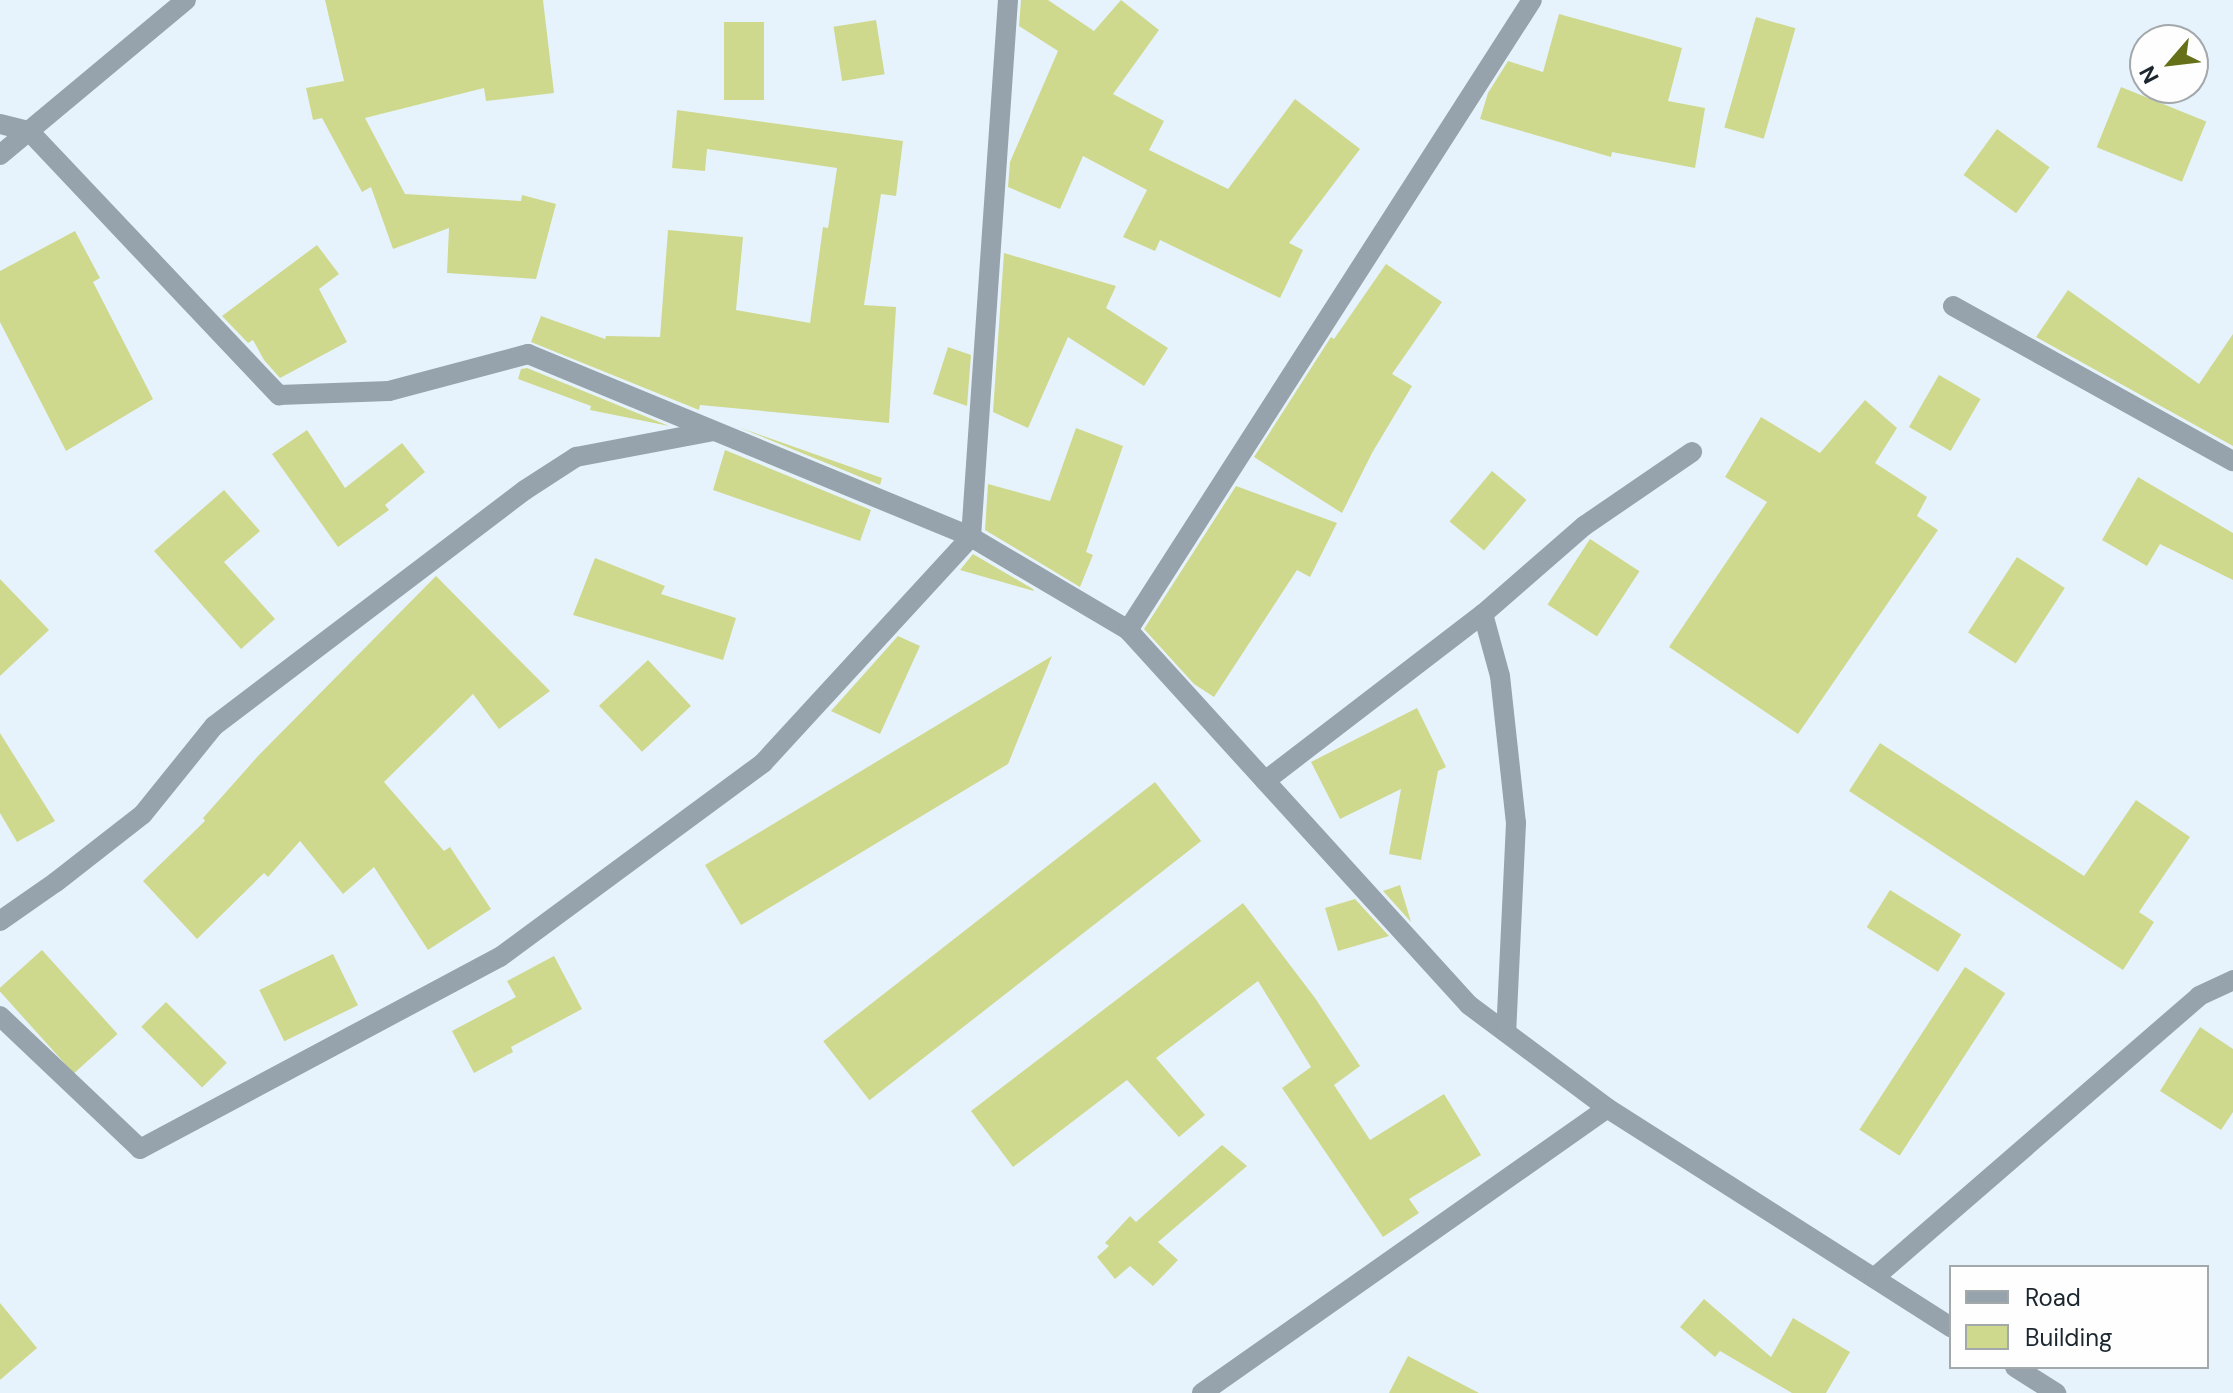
<!DOCTYPE html>
<html>
<head>
<meta charset="utf-8">
<style>
  body { margin:0 }
  #map { position:relative; width:2233px; height:1393px; overflow:hidden; background:#e7f3fc; font-family:"DM Sans",sans-serif }
  div>[style] { position:absolute }
  .building>* { inset:0; background:#ced98d; transform-origin:0 0 }
  .minor>* { height:20px; margin:-10px; padding:0 10px; transform-origin:10px; border-radius:10px; background:#96a2ac }
  span { translate:-50% -50%; white-space:nowrap; text-align:center; line-height:1.15; -webkit-text-stroke:6px #fefefe; paint-order:stroke }
  .legend { position:absolute; left:1949px; top:1265px; width:260px; height:104px; box-sizing:border-box; background:#fefefe; border:2px solid #a3a8ab; margin:0; padding:10px 14px; list-style:none; font-size:24px; color:#1b262f }
  .legend li { display:flex; align-items:center; gap:16px; height:40px }
  .legend b { width:40px; border:2px solid #a3a8ab }
  .north { position:absolute; left:2129px; top:24px; width:80px; height:80px; box-sizing:border-box; background:#fefefe; border:2px solid #a3a8ab; border-radius:50%; rotate:242deg; font-size:22px; font-weight:700; line-height:32px; text-align:center; color:#1b262f }
  .north::after { content:''; display:block; margin:auto; width:28px; height:36px; background:#667018; clip-path:polygon(50% 0,100% 100%,50% 72%,0 100%) }
</style>
</head>
<body>
<div id="map">
  <div class="building">
    <i style="clip-path:polygon(325px 0,543px 0,554px 93px,486px 101px,484px 88px,365px 118px,405px 194px,521px 201px,522px 195px,556px 204px,536px 279px,447px 273px,449px 228px,393px 249px,371px 187px,362px 192px,322px 118px,313px 120px,306px 88px,344px 81px)"></i>
    <i style="clip-path:polygon(1021px 0,1048px 0,1094px 31px,1121px 0,1159px 30px,1113px 94px,1164px 121px,1149px 150px,1228px 189px,1295px 99px,1360px 149px,1289px 243px,1303px 250px,1280px 298px,1160px 240px,1155px 251px,1123px 237px,1147px 190px,1083px 156px,1060px 209px,1008px 187px,1010px 162px,1058px 51px,1019px 26px)"></i>
    <i style="clip-path:polygon(1559px 14px,1682px 48px,1668px 101px,1705px 108px,1695px 168px,1612px 152px,1611px 157px,1480px 119px,1488px 93px,1508px 61px,1543px 72px)"></i>
    <i style="left:1756px;top:17px;width:41px;height:115px;rotate:16deg"></i>
    <i style="left:876px;top:20px;width:55px;height:43px;rotate:81deg"></i>
    <i style="left:724px;top:22px;width:40px;height:78px"></i>
    <i style="left:2121px;top:87px;width:92px;height:65px;rotate:22deg"></i>
    <i style="clip-path:polygon(677px 110px,903px 141px,896px 196px,881px 194px,864px 305px,896px 307px,889px 423px,700px 405px,699px 410px,531px 342px,541px 316px,605px 339px,606px 336px,660px 337px,668px 230px,743px 237px,736px 310px,810px 323px,823px 227px,828px 228px,837px 168px,707px 149px,705px 171px,672px 168px)"></i>
    <i style="left:1997px;top:129px;width:65px;height:57px;rotate:36deg"></i>
    <i style="clip-path:polygon(75px 231px,100px 278px,93px 282px,153px 399px,66px 451px,0 322px,0 271px)"></i>
    <i style="clip-path:polygon(317px 245px,339px 274px,319px 289px,347px 342px,280px 378px,264px 360px,253px 340px,248px 343px,222px 316px)"></i>
    <i style="clip-path:polygon(1004px 253px,1116px 286px,1106px 308px,1168px 348px,1144px 386px,1068px 337px,1028px 428px,993px 412px)"></i>
    <i style="clip-path:polygon(1386px 264px,1442px 302px,1392px 374px,1412px 386px,1372px 453px,1342px 513px,1254px 457px,1331px 337px,1334px 339px)"></i>
    <i style="clip-path:polygon(2068px 290px,2199px 384px,2233px 334px,2233px 446px,2036px 337px)"></i>
    <i style="clip-path:polygon(948px 347px,971px 355px,967px 406px,933px 394px)"></i>
    <i style="clip-path:polygon(527px 368px,669px 426px,590px 410px,591px 406px,518px 379px,521px 369px)"></i>
    <i style="left:1939px;top:375px;width:48px;height:60px;rotate:30deg"></i>
    <i style="clip-path:polygon(1865px 400px,1897px 428px,1875px 463px,1927px 497px,1917px 516px,1938px 530px,1798px 734px,1669px 647px,1767px 502px,1725px 477px,1761px 417px,1820px 453px)"></i>
    <i style="clip-path:polygon(738px 427px,882px 478px,880px 485px)"></i>
    <i style="clip-path:polygon(1076px 428px,1123px 446px,1086px 552px,1093px 555px,1080px 587px,985px 530px,988px 484px,1050px 501px)"></i>
    <i style="clip-path:polygon(307px 430px,345px 488px,402px 443px,425px 472px,385px 505px,389px 510px,338px 547px,272px 454px)"></i>
    <i style="clip-path:polygon(725px 450px,871px 510px,860px 541px,713px 490px)"></i>
    <i style="left:1492px;top:471px;width:45px;height:66px;rotate:40deg"></i>
    <i style="clip-path:polygon(2138px 477px,2233px 533px,2233px 580px,2160px 544px,2147px 566px,2102px 540px)"></i>
    <i style="clip-path:polygon(1236px 486px,1337px 523px,1310px 577px,1297px 570px,1214px 697px,1194px 684px,1144px 629px)"></i>
    <i style="clip-path:polygon(224px 490px,260px 531px,224px 562px,275px 619px,241px 649px,154px 551px)"></i>
    <i style="left:1590px;top:539px;width:59px;height:78px;rotate:33deg"></i>
    <i style="clip-path:polygon(973px 554px,1033px 589px,1034px 591px,960px 570px)"></i>
    <i style="left:2017px;top:557px;width:57px;height:90px;rotate:33deg"></i>
    <i style="clip-path:polygon(595px 558px,665px 586px,661px 594px,736px 618px,723px 660px,573px 615px)"></i>
    <i style="clip-path:polygon(436px 576px,550px 691px,499px 729px,473px 694px,384px 782px,444px 851px,450px 847px,491px 909px,428px 950px,374px 867px,343px 894px,300px 841px,268px 877px,264px 873px,197px 939px,143px 881px,205px 821px,203px 818px,258px 756px)"></i>
    <i style="clip-path:polygon(0 579px,49px 630px,0 676px)"></i>
    <i style="clip-path:polygon(898px 636px,920px 646px,880px 734px,831px 711px)"></i>
    <i style="clip-path:polygon(1052px 656px,1008px 764px,741px 925px,705px 865px)"></i>
    <i style="left:648px;top:660px;width:63px;height:67px;rotate:47deg"></i>
    <i style="clip-path:polygon(1417px 708px,1446px 767px,1438px 771px,1421px 860px,1389px 854px,1401px 789px,1340px 819px,1311px 762px)"></i>
    <i style="clip-path:polygon(0 733px,55px 821px,17px 842px,0 813px)"></i>
    <i style="clip-path:polygon(1880px 743px,2084px 876px,2136px 800px,2190px 837px,2139px 912px,2154px 922px,2123px 970px,1849px 791px)"></i>
    <i style="left:1155px;top:782px;width:75px;height:421px;rotate:52deg"></i>
    <i style="clip-path:polygon(1400px 885px,1411px 922px,1383px 891px)"></i>
    <i style="left:1890px;top:890px;width:84px;height:44px;rotate:32deg"></i>
    <i style="clip-path:polygon(1355px 899px,1389px 936px,1338px 951px,1325px 908px)"></i>
    <i style="clip-path:polygon(1243px 903px,1315px 998px,1360px 1066px,1334px 1085px,1370px 1140px,1444px 1094px,1481px 1155px,1409px 1199px,1419px 1213px,1383px 1237px,1282px 1088px,1311px 1067px,1258px 981px,1156px 1058px,1205px 1115px,1179px 1137px,1127px 1080px,1013px 1167px,971px 1111px)"></i>
    <i style="left:42px;top:950px;width:113px;height:59px;rotate:48deg"></i>
    <i style="left:333px;top:954px;width:57px;height:82px;rotate:64deg"></i>
    <i style="clip-path:polygon(554px 956px,582px 1009px,511px 1047px,513px 1052px,474px 1073px,452px 1031px,516px 997px,507px 981px)"></i>
    <i style="left:1965px;top:967px;width:48px;height:194px;rotate:33deg"></i>
    <i style="left:166px;top:1002px;width:86px;height:35px;rotate:45deg"></i>
    <i style="clip-path:polygon(2200px 1027px,2233px 1049px,2233px 1112px,2221px 1130px,2160px 1091px)"></i>
    <i style="clip-path:polygon(1222px 1145px,1247px 1166px,1158px 1242px,1178px 1260px,1153px 1286px,1130px 1266px,1115px 1279px,1097px 1257px,1109px 1246px,1105px 1243px,1130px 1216px,1136px 1222px)"></i>
    <i style="clip-path:polygon(1704px 1299px,1771px 1357px,1793px 1318px,1850px 1352px,1826px 1393px,1792px 1393px,1720px 1351px,1715px 1357px,1680px 1327px)"></i>
    <i style="clip-path:polygon(0 1303px,37px 1348px,0 1380px)"></i>
    <i style="clip-path:polygon(1408px 1356px,1479px 1393px,1389px 1393px)"></i>
  </div>
  <div class="minor">
    <i style="left:0;top:124px;width:30px;rotate:14deg"></i>
    <i style="left:29px;top:131px;width:364px;rotate:46.6deg"></i>
    <i style="left:279px;top:395px;width:110px;rotate:-2.1deg"></i>
    <i style="left:389px;top:391px;width:144px;rotate:-14.9deg"></i>
    <i style="left:528px;top:354px;width:479px;rotate:22.4deg"></i>
    <i style="left:971px;top:537px;width:182px;rotate:30.6deg"></i>
    <i style="left:1128px;top:630px;width:507px;rotate:47.72deg"></i>
    <i style="left:1469px;top:1005px;width:172px;rotate:36.7deg"></i>
    <i style="left:1607px;top:1108px;width:408px;rotate:32.5deg"></i>
    <i style="left:0;top:155px;width:242px;rotate:-39.8deg"></i>
    <i style="left:1953px;top:306px;width:320px;rotate:29deg"></i>
    <i style="left:1483px;top:614px;width:64px;rotate:74.7deg"></i>
    <i style="left:1500px;top:676px;width:148px;rotate:83.8deg"></i>
    <i style="left:1516px;top:823px;width:209px;rotate:92.7deg"></i>
    <i style="left:1128px;top:630px;width:748px;rotate:-57.33deg"></i>
    <i style="left:1265px;top:781px;width:275px;rotate:-37.5deg"></i>
    <i style="left:1483px;top:614px;width:134px;rotate:-41.1deg"></i>
    <i style="left:1584px;top:526px;width:131px;rotate:-34.4deg"></i>
    <i style="left:0;top:921px;width:68px;rotate:-34.9deg"></i>
    <i style="left:56px;top:882px;width:110px;rotate:-38deg"></i>
    <i style="left:143px;top:814px;width:113px;rotate:-51.1deg"></i>
    <i style="left:214px;top:726px;width:390px;rotate:-37.2deg"></i>
    <i style="left:525px;top:490px;width:61px;rotate:-32.9deg"></i>
    <i style="left:576px;top:457px;width:139px;rotate:-10.7deg"></i>
    <i style="left:0;top:1016px;width:193px;rotate:43.5deg"></i>
    <i style="left:140px;top:1149px;width:408px;rotate:-28.1deg"></i>
    <i style="left:500px;top:957px;width:327px;rotate:-36.4deg"></i>
    <i style="left:763px;top:763px;width:307px;rotate:-47.4deg"></i>
    <i style="left:971px;top:537px;width:538px;rotate:-86.06deg"></i>
    <i style="left:1874px;top:1278px;width:430px;rotate:-40.9deg"></i>
    <i style="left:2199px;top:996px;width:38px;rotate:-25deg"></i>
    <i style="left:2015px;top:1367px;width:49px;rotate:32.4deg"></i>
    <i style="left:1202px;top:1393px;width:495px;rotate:-35.1deg"></i>
  </div>
  <ul class="legend">
  <li><b style="height:10px;background:#96a2ac"></b>Road</li>
  <li><b style="height:22px;background:#ced98d"></b>Building</li>
  </ul>
  <div class="north">N</div>
</div>
</body>
</html>
